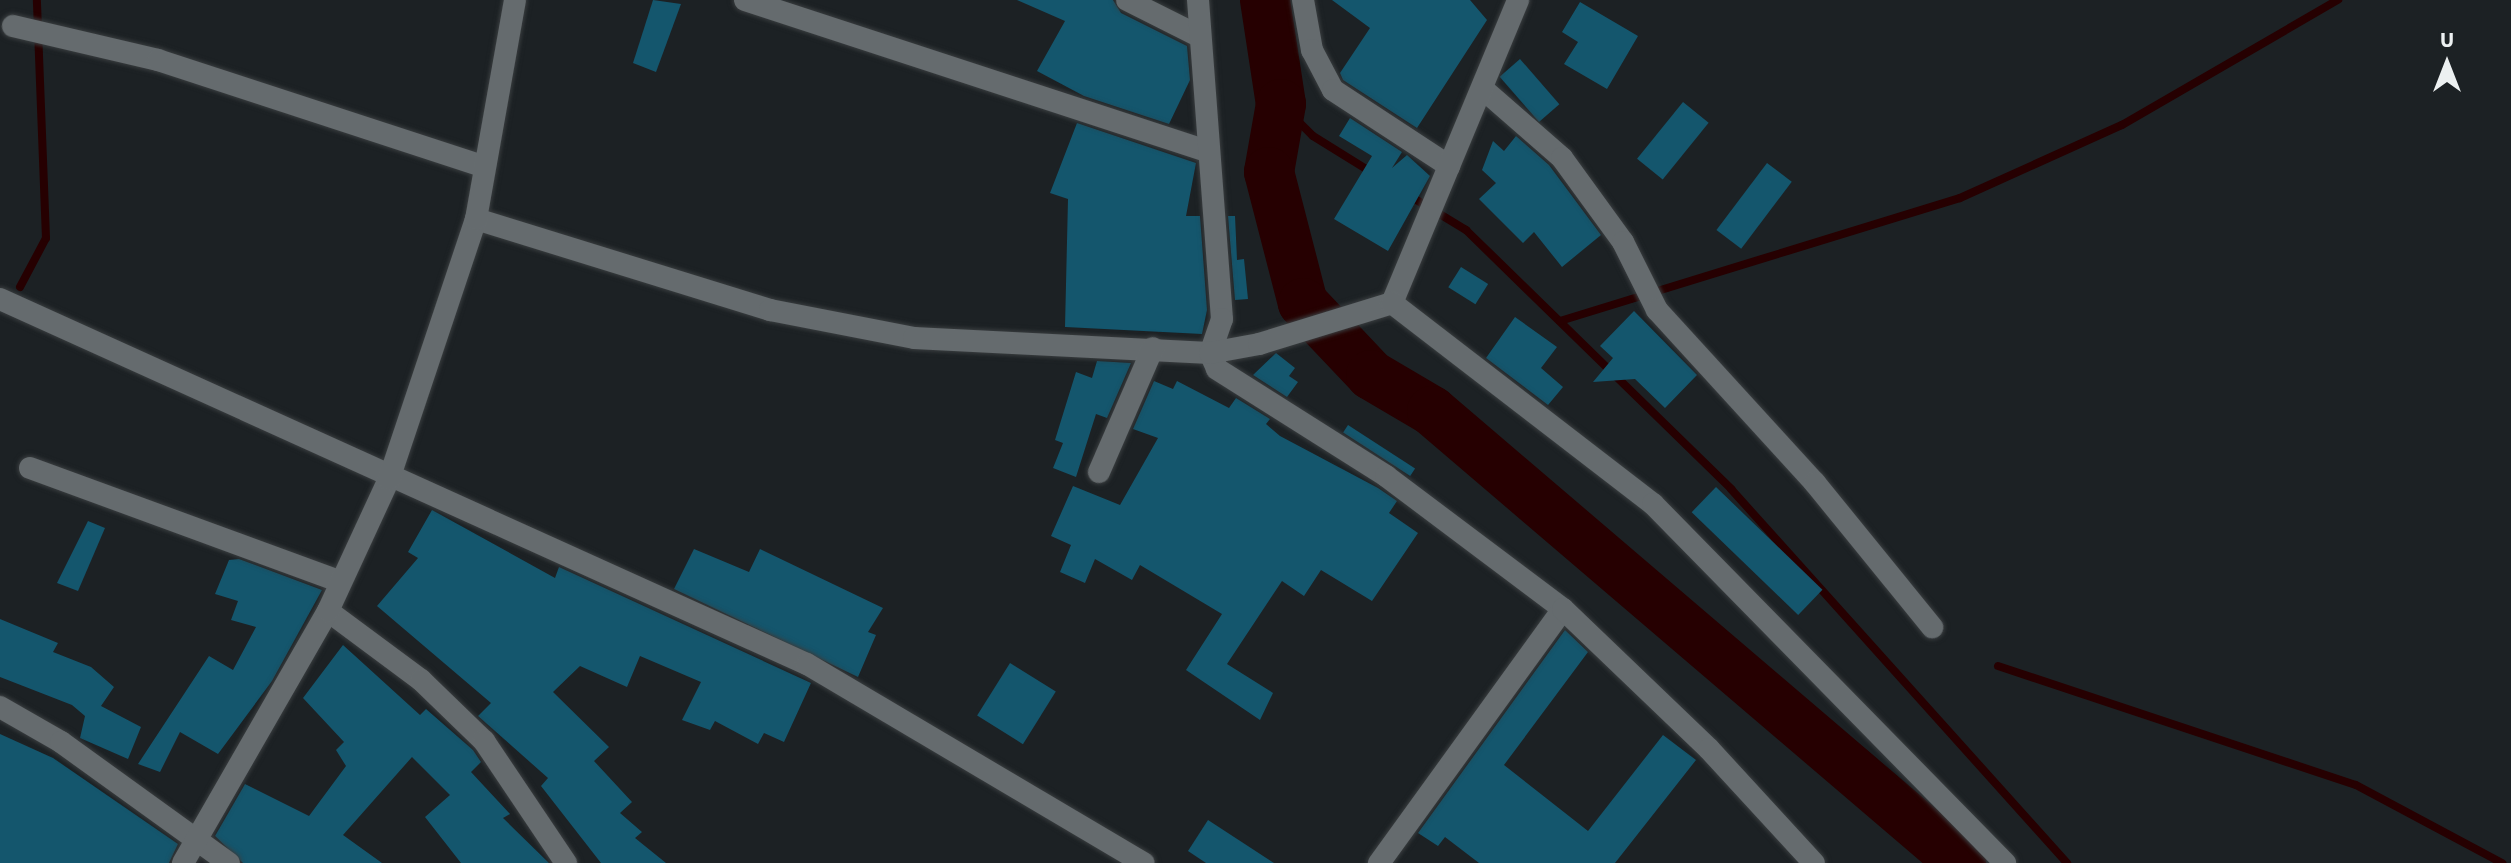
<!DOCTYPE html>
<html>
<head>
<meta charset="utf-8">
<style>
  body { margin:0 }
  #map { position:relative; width:2511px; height:863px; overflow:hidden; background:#1c2124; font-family:"Source Sans 3",sans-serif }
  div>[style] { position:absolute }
  .stream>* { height:8px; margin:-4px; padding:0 4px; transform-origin:4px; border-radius:4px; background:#260001 }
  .river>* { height:50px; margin:-25px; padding:0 25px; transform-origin:25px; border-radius:25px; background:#260001 }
  .building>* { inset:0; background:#14566d; transform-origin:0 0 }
  .roads { filter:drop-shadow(0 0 2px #393d3f) drop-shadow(0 0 2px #393d3f) }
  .minor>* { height:22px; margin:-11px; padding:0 11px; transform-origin:11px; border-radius:11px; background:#656b6e }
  span { translate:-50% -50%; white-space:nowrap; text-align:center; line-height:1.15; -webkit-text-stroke:6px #1c2124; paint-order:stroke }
  .north { position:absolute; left:2407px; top:24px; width:80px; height:80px; -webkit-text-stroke:6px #1c2124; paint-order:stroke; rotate:0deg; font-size:22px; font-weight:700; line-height:32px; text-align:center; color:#ecf0f1 }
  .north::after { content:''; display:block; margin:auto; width:28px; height:36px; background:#ecf0f1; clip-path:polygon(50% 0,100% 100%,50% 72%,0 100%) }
</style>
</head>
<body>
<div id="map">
  <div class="stream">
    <i style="left:1281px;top:104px;width:45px;rotate:45deg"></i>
    <i style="left:1313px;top:136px;width:68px;rotate:31.8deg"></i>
    <i style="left:1410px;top:196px;width:66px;rotate:31.3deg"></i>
    <i style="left:1466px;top:230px;width:371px;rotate:44.3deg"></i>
    <i style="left:1731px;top:489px;width:503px;rotate:48.06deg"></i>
    <i style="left:20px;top:287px;width:55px;rotate:-62deg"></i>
    <i style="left:46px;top:238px;width:238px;rotate:-92.2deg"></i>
    <i style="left:1560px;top:321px;width:418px;rotate:-17.1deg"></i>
    <i style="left:1960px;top:198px;width:178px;rotate:-24.3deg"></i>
    <i style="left:2122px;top:125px;width:250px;rotate:-30.1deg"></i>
    <i style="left:1998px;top:666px;width:377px;rotate:18.4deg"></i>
    <i style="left:2356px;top:785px;width:166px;rotate:28.1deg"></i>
  </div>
  <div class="river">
    <i style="left:1265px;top:0;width:105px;rotate:81.3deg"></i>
    <i style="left:1281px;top:104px;width:69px;rotate:100deg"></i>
    <i style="left:1269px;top:172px;width:135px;rotate:75.5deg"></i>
    <i style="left:1303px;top:303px;width:99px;rotate:46.6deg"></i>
    <i style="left:1371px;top:375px;width:71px;rotate:30.5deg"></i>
    <i style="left:1432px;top:411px;width:696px;rotate:40.51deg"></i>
  </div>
  <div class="building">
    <i style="clip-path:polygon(653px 0,681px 4px,656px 72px,633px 63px)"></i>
    <i style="clip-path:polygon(1017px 0,1113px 0,1121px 13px,1187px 46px,1190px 80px,1169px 124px,1084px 96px,1037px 71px,1065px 21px)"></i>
    <i style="clip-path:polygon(1332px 0,1470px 0,1487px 20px,1417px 128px,1343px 80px,1340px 73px,1370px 28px)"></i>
    <i style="clip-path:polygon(1580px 2px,1638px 36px,1607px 89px,1564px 64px,1578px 42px,1562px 32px)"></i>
    <i style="left:1520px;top:59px;width:60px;height:27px;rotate:49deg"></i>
    <i style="left:1683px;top:102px;width:33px;height:73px;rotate:39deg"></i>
    <i style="clip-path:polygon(1350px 118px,1402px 152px,1392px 168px,1407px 155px,1430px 176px,1388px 251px,1334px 219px,1372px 156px,1339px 136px)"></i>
    <i style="clip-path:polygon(1077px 123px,1196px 163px,1186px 216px,1200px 216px,1207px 310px,1202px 334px,1065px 327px,1068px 199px,1050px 193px)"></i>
    <i style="clip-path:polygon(1516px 136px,1549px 165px,1601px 235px,1562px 267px,1534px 232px,1523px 243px,1479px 199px,1496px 183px,1482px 170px,1493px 141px,1504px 151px)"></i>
    <i style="left:1767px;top:163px;width:31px;height:84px;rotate:37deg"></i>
    <i style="clip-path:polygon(1228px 216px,1235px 216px,1237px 260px,1244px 259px,1248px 299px,1235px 300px)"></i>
    <i style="left:1461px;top:267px;width:32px;height:24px;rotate:32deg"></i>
    <i style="clip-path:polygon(1634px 311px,1697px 375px,1665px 408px,1635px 379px,1593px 382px,1613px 358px,1600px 346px)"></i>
    <i style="clip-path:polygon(1515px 317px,1557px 347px,1541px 368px,1563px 387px,1548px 405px,1486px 358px)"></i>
    <i style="clip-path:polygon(1276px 353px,1295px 368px,1289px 376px,1298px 382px,1287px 397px,1253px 375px)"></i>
    <i style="clip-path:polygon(1097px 361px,1131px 363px,1107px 418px,1096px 414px,1076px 477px,1053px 468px,1063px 443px,1055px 440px,1076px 372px,1092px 378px)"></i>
    <i style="clip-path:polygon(1154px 381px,1173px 389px,1177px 381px,1229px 408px,1236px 398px,1270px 419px,1266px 424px,1280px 436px,1378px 488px,1397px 501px,1389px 513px,1418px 533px,1372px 601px,1321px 570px,1304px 596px,1282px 581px,1227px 664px,1273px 693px,1260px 720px,1186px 670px,1222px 614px,1140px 565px,1132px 580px,1095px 559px,1085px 583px,1060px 572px,1071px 545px,1051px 536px,1073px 486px,1120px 505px,1158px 438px,1133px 429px)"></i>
    <i style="left:1348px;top:425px;width:80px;height:9px;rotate:33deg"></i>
    <i style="left:1716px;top:487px;width:148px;height:35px;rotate:44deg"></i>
    <i style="clip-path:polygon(432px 510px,555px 578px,559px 567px,811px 683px,784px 742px,764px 733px,758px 744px,715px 721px,710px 730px,682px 720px,701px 682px,640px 656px,627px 687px,580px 666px,553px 692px,609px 747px,594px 761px,632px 802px,620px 813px,642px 832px,635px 838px,666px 863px,601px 863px,541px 786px,548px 778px,478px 716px,491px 703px,377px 606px,418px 558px,408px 552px)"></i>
    <i style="clip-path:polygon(88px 521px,105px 528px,78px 591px,57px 583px)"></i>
    <i style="clip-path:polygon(694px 549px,749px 572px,760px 549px,883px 608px,868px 632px,876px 635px,858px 677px,674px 589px)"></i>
    <i style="clip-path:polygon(239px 559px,322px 590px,272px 681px,218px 754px,180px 732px,160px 772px,138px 764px,209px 656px,233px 670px,256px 627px,231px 620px,238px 601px,215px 594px,229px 560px)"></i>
    <i style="clip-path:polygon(0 619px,58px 643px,53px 652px,91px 667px,114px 687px,101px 706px,141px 727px,128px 759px,80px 738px,85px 716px,72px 705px,0 677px)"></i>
    <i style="clip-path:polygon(1565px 630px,1588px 652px,1504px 765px,1588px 831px,1663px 735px,1696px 760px,1615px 863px,1479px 863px,1445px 837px,1438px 846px,1418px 833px)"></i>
    <i style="clip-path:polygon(343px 645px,420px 715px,426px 709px,473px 750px,481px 762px,471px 772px,510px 814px,503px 818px,549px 863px,461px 863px,425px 817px,450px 795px,412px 757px,343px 835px,382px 863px,243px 863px,215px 836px,245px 784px,309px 816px,346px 766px,336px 750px,344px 742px,303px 698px)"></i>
    <i style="left:1010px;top:663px;width:54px;height:62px;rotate:32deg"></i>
    <i style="clip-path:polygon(0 734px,53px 758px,178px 844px,169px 863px,0 863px)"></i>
    <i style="clip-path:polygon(1208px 820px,1274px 863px,1206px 863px,1188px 851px)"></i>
  </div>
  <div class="roads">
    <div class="minor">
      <i style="left:745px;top:0;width:485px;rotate:18.1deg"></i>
      <i style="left:1127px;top:0;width:80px;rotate:26.6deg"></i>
      <i style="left:1198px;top:0;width:320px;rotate:85.7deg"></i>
      <i style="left:1222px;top:319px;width:36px;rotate:109deg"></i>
      <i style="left:1210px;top:353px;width:17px;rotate:66deg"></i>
      <i style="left:1217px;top:369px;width:200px;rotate:32.3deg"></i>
      <i style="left:1386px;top:476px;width:221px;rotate:36.9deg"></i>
      <i style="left:1563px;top:609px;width:314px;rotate:125.9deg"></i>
      <i style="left:1303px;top:0;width:51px;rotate:79.8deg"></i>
      <i style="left:1312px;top:50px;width:45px;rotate:62.3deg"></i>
      <i style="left:1333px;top:90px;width:139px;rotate:33.2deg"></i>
      <i style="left:13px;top:26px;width:149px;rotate:13.2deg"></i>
      <i style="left:158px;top:60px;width:339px;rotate:18.1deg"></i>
      <i style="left:1483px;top:89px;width:105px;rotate:41.1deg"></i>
      <i style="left:1562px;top:158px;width:104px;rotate:54deg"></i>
      <i style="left:1623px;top:242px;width:76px;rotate:63.4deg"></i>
      <i style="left:1657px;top:310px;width:234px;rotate:47.6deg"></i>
      <i style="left:1815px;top:483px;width:186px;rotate:50.9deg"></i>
      <i style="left:476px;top:219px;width:308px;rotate:17.2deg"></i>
      <i style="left:770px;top:310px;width:147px;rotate:11deg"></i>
      <i style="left:914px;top:338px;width:296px;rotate:2.9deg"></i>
      <i style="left:1210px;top:353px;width:50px;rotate:-10.4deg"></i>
      <i style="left:1259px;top:344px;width:139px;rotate:-17.1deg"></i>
      <i style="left:1392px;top:303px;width:328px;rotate:-67.4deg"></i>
      <i style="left:0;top:299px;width:886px;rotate:24.34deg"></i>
      <i style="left:807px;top:664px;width:391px;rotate:30.6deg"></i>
      <i style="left:1392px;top:303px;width:329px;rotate:37.6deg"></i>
      <i style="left:1653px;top:504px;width:503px;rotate:45.56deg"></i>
      <i style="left:30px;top:468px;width:329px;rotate:20.1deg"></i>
      <i style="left:1099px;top:472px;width:135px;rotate:-66.5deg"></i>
      <i style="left:1563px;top:609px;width:202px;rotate:43.8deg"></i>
      <i style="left:1709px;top:749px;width:155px;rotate:47.4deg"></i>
      <i style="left:328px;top:611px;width:116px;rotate:36.6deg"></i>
      <i style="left:421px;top:680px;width:88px;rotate:44.1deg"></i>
      <i style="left:484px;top:741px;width:147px;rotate:56.1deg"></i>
      <i style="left:0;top:707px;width:70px;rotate:29.8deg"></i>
      <i style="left:61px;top:742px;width:207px;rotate:35.8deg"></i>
      <i style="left:183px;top:863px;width:291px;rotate:-60.1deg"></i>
      <i style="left:328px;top:611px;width:145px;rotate:-65.2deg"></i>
      <i style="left:389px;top:479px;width:274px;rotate:-71.5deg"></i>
      <i style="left:476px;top:219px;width:222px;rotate:-79.9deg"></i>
    </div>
  </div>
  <div class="north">U</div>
</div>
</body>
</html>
